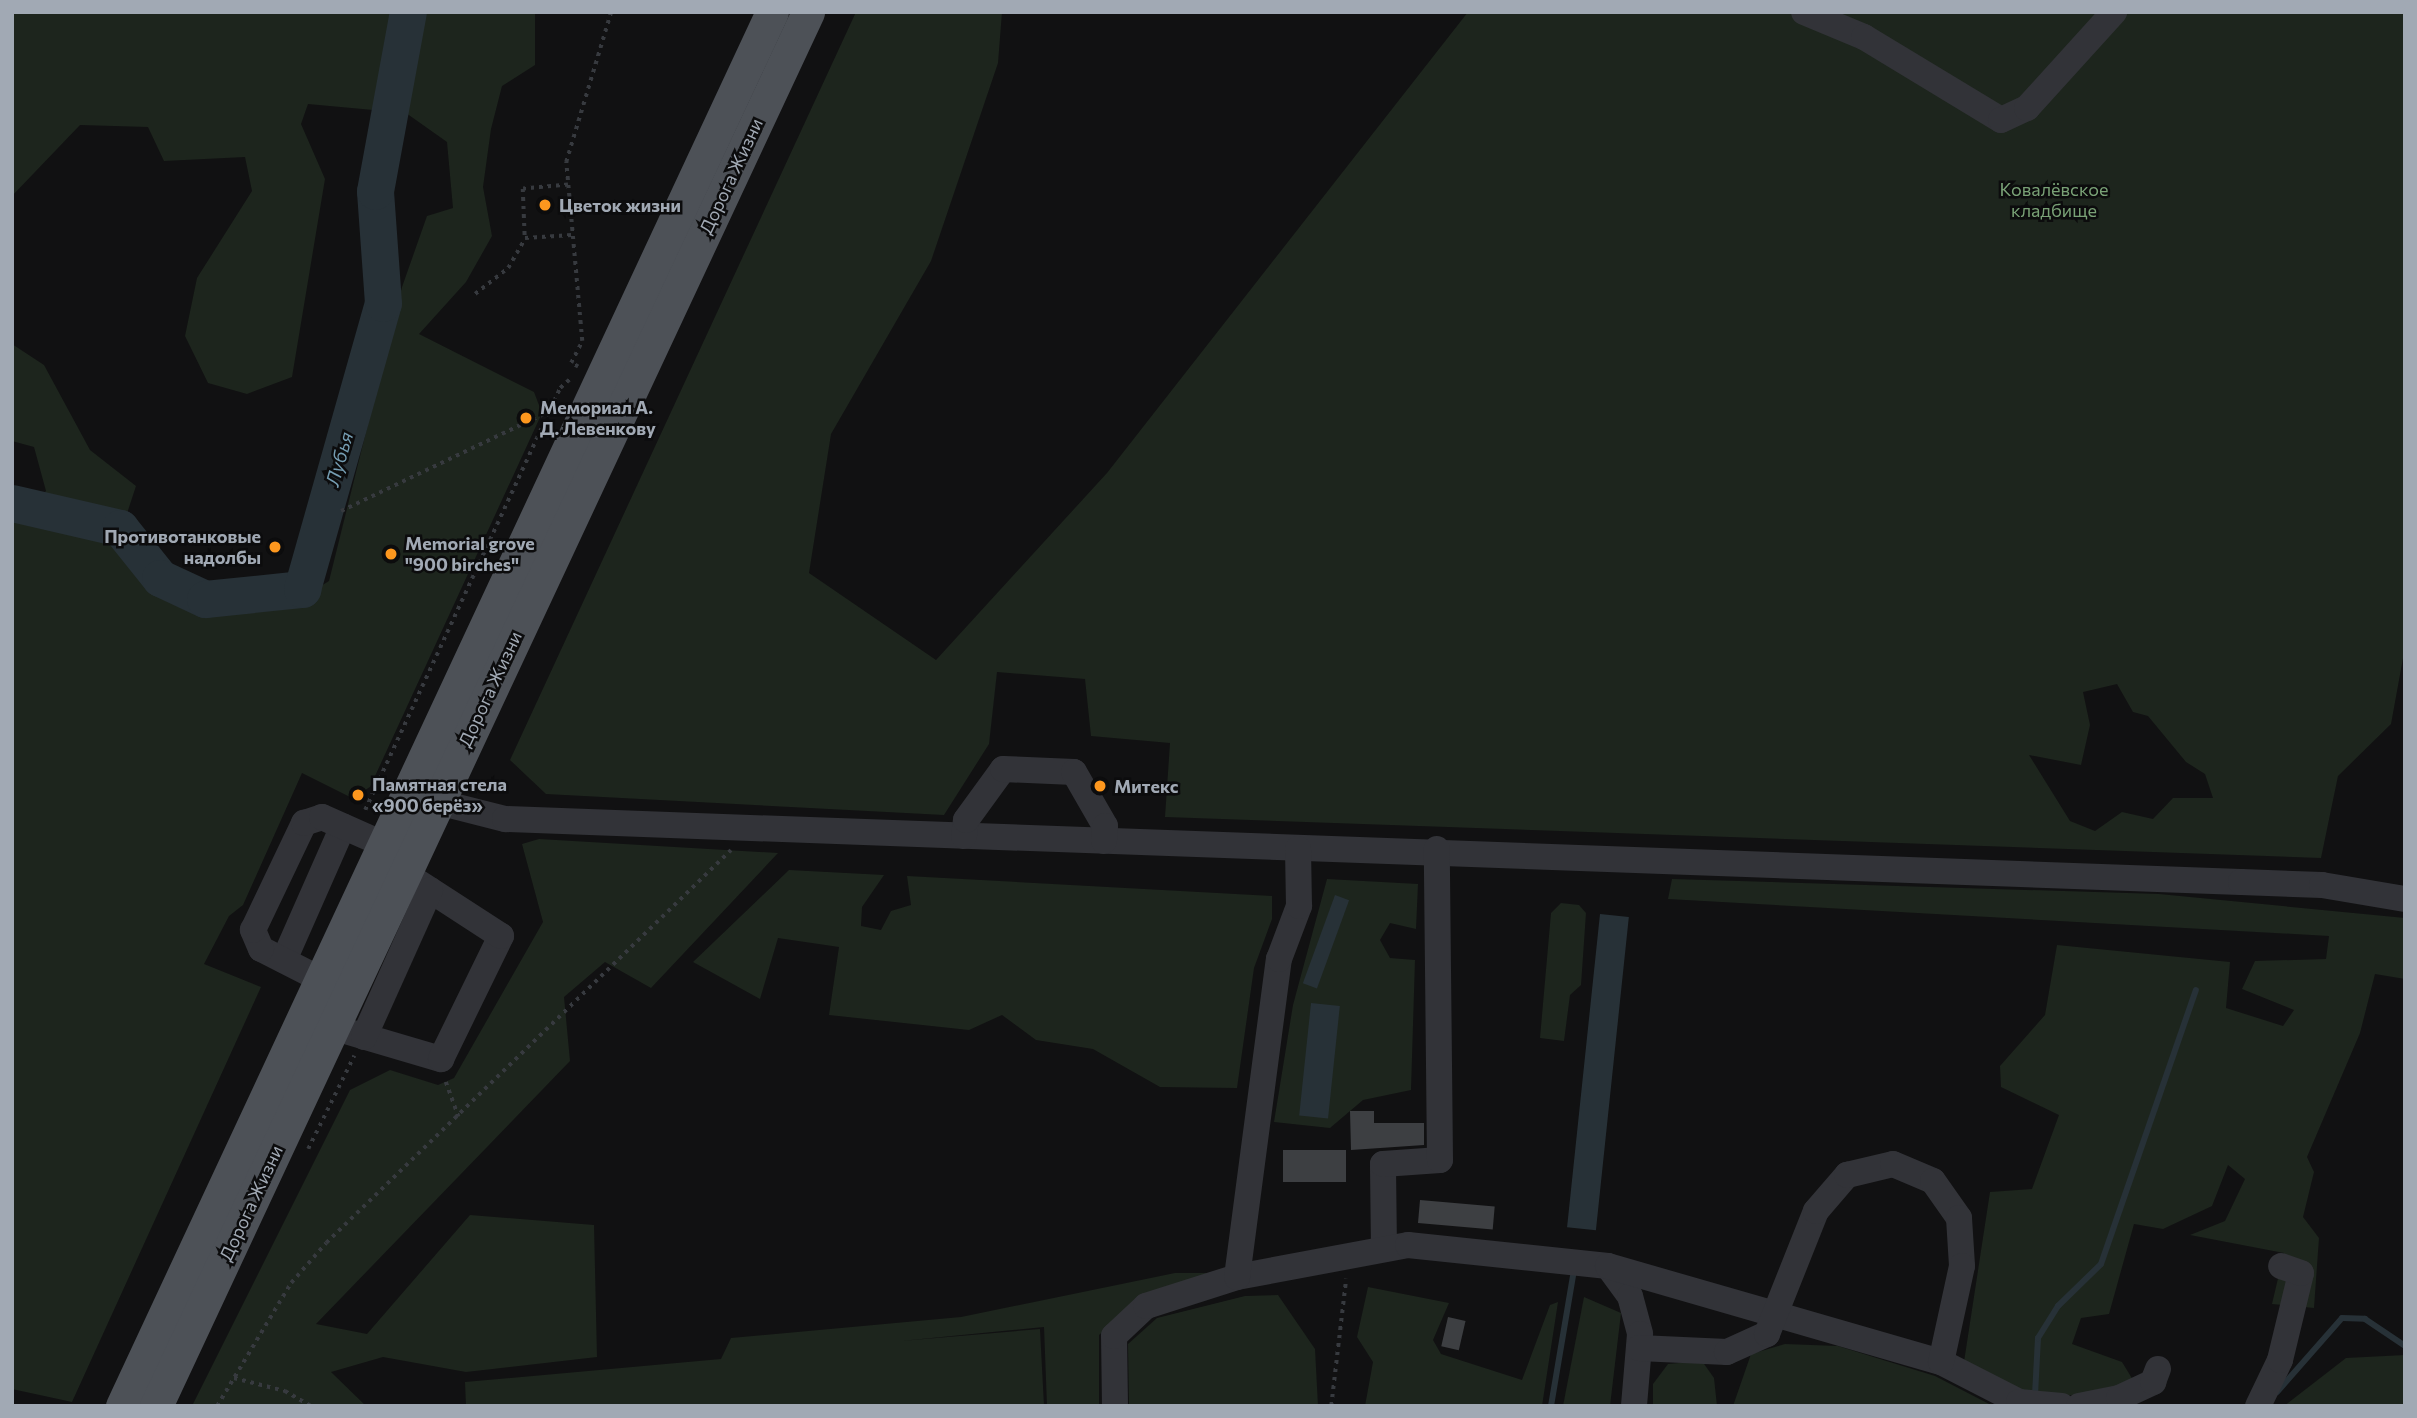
<!DOCTYPE html>
<html>
<head>
<meta charset="utf-8">
<style>
  body { margin:0 }
  #map { position:relative; width:2417px; height:1418px; overflow:hidden; background:#111112; font-family:Commissioner,sans-serif }
  div>[style] { position:absolute }
  .green>* { inset:0; background:#1d251d }
  .water>* { inset:0; background:#273137; transform-origin:0 0 }
  .stream>* { height:6px; margin:-3px; padding:0 3px; transform-origin:3px; border-radius:3px; background:#273137 }
  .river>* { height:37px; margin:-18.5px; padding:0 18.5px; transform-origin:18.5px; border-radius:18.5px; background:#273137 }
  .building>* { inset:0; background:#3d3f42; transform-origin:0 0 }
  .path>* { height:3.5px; margin-top:-1.75px; transform-origin:0; background:repeating-linear-gradient(90deg,#373a3f 0 3.5px,transparent 0 8.5px) }
  .minor>* { height:26px; margin:-13px; padding:0 13px; transform-origin:13px; border-radius:13px; background:#323338 }
  .major>* { height:33px; margin:-16.5px; padding:0 16.5px; transform-origin:16.5px; border-radius:16.5px; background:#4d5157 }
  .dots>* { width:19px; height:19px; translate:-50% -50%; box-sizing:border-box; border:4px solid #0c0c0d; border-radius:50% }
  span { translate:-50% -50%; white-space:nowrap; text-align:center; line-height:1.15; -webkit-text-stroke:5px #0c0c0d; paint-order:stroke }
  .street-label { font-size:18px; color:#a1a9b4 }
  .park-label { font-size:18px; color:#79a176 }
  .poi-label { font-size:18px; color:#a1a9b4; font-weight:700 }
  .left { translate:0 -50%; text-align:left }
  .right { translate:-100% -50%; text-align:right }
  .water-label { font-size:19px; color:#759db2; font-style:italic }
  .frame { position:absolute; inset:0; border:14px solid #a1a9b4; pointer-events:none }
</style>
</head>
<body>
<div id="map">
  <div class="green">
    <i style="clip-path:polygon(12px 12px,535px 12px,535px 65px,502px 86px,491px 129px,483px 187px,492px 236px,466px 282px,419px 334px,534px 392px,542px 413px,370px 787px,352px 798px,302px 773px,243px 905px,229px 916px,204px 964px,261px 987px,72px 1402px,12px 1389px,12px 522px,46px 491px,34px 447px,12px 441px,12px 344px,44px 365px,90px 450px,136px 486px,119px 538px,150px 586px,202px 608px,295px 602px,329px 581px,402px 287px,427px 216px,453px 208px,447px 142px,406px 113px,308px 104px,301px 124px,325px 179px,292px 377px,247px 394px,208px 383px,185px 336px,197px 278px,252px 191px,245px 157px,164px 161px,148px 127px,80px 125px,12px 196px)"></i>
    <i style="clip-path:polygon(evenodd,856px 12px,1002px 12px,998px 63px,931px 261px,831px 434px,809px 573px,936px 660px,1107px 473px,1468px 12px,2405px 12px,2405px 647px,2391px 724px,2338px 776px,2321px 858px,1165px 817px,1170px 743px,1091px 736px,1085px 679px,997px 672px,989px 744px,944px 815px,546px 794px,510px 760px,856px 12px,2117px 684px,2133px 712px,2148px 716px,2186px 762px,2205px 774px,2213px 798px,2173px 798px,2153px 819px,2122px 812px,2095px 831px,2070px 821px,2029px 755px,2081px 765px,2090px 725px,2083px 692px,2117px 684px)"></i>
    <i style="clip-path:polygon(539px 839px,778px 853px,651px 988px,605px 962px,564px 997px,570px 1061px,316px 1324px,367px 1334px,470px 1215px,594px 1225px,597px 1357px,466px 1372px,383px 1357px,331px 1372px,366px 1406px,192px 1406px,350px 1090px,390px 1070px,438px 1085px,454px 1078px,543px 922px,522px 844px)"></i>
    <i style="clip-path:polygon(789px 870px,884px 875px,862px 907px,861px 926px,881px 930px,891px 911px,911px 905px,907px 876px,1272px 896px,1272px 919px,1254px 968px,1237px 1088px,1160px 1087px,1093px 1049px,1036px 1040px,1002px 1015px,969px 1030px,829px 1015px,839px 947px,778px 938px,760px 999px,693px 962px)"></i>
    <i style="clip-path:polygon(1327px 879px,1418px 884px,1416px 929px,1390px 923px,1380px 940px,1390px 958px,1415px 960px,1411px 1090px,1363px 1100px,1330px 1128px,1274px 1122px,1293px 1005px)"></i>
    <i style="clip-path:polygon(1672px 879px,2159px 894px,2405px 918px,2405px 979px,2375px 974px,2360px 1033px,2307px 1157px,2314px 1172px,2303px 1217px,2319px 1238px,2314px 1308px,2272px 1304px,2284px 1253px,2190px 1235px,2225px 1221px,2245px 1179px,2228px 1165px,2212px 1206px,2163px 1229px,2134px 1224px,2109px 1314px,2081px 1318px,2072px 1344px,2122px 1362px,2133px 1380px,2098px 1396px,2024px 1394px,1964px 1362px,1990px 1192px,2032px 1189px,2059px 1115px,2001px 1087px,2000px 1066px,2045px 1015px,2057px 945px,2230px 962px,2226px 1008px,2283px 1026px,2294px 1010px,2242px 989px,2255px 961px,2326px 959px,2329px 936px,1668px 899px)"></i>
    <i style="clip-path:polygon(1561px 903px,1579px 905px,1586px 913px,1581px 985px,1570px 995px,1564px 1041px,1540px 1038px,1551px 913px)"></i>
    <i style="clip-path:polygon(1175px 1273px,1211px 1273px,1144px 1294px,1099px 1335px,1099px 1406px,1047px 1406px,1044px 1327px,901px 1341px,1040px 1329px,1044px 1406px,466px 1406px,465px 1382px,721px 1359px,731px 1338px,961px 1317px)"></i>
    <i style="clip-path:polygon(1368px 1287px,1449px 1303px,1433px 1340px,1441px 1354px,1522px 1380px,1550px 1305px,1558px 1302px,1542px 1406px,1365px 1406px,1373px 1362px,1357px 1337px)"></i>
    <i style="clip-path:polygon(1278px 1295px,1315px 1349px,1318px 1406px,1129px 1406px,1128px 1344px,1157px 1318px,1245px 1296px)"></i>
    <i style="clip-path:polygon(1584px 1297px,1621px 1313px,1610px 1406px,1563px 1406px)"></i>
    <i style="clip-path:polygon(1785px 1344px,1838px 1346px,1935px 1376px,1993px 1406px,1733px 1406px,1751px 1354px)"></i>
    <i style="clip-path:polygon(2405px 1355px,2405px 1406px,2284px 1406px,2346px 1358px)"></i>
    <i style="clip-path:polygon(1702px 1361px,1714px 1378px,1717px 1406px,1653px 1406px,1653px 1384px,1668px 1364px)"></i>
  </div>
  <div class="water">
    <i style="left:1335px;top:895px;width:15px;height:94px;rotate:20deg"></i>
    <i style="left:1600px;top:914px;width:29px;height:315px;rotate:6deg"></i>
    <i style="left:1311px;top:1003px;width:29px;height:113px;rotate:6deg"></i>
  </div>
  <div class="stream">
    <i style="left:2277px;top:1392px;width:98px;rotate:-48.7deg"></i>
    <i style="left:2342px;top:1318px;width:23px;rotate:2deg"></i>
    <i style="left:2365px;top:1319px;width:48px;rotate:34deg"></i>
    <i style="left:2035px;top:1395px;width:57px;rotate:-87deg"></i>
    <i style="left:2038px;top:1338px;width:38px;rotate:-58deg"></i>
    <i style="left:2058px;top:1306px;width:60px;rotate:-44.3deg"></i>
    <i style="left:2101px;top:1264px;width:290px;rotate:-70.9deg"></i>
    <i style="left:1551px;top:1406px;width:132px;rotate:-80.4deg"></i>
  </div>
  <div class="river">
    <i style="left:12px;top:503px;width:111px;rotate:13deg"></i>
    <i style="left:120px;top:528px;width:64px;rotate:51.3deg"></i>
    <i style="left:160px;top:578px;width:50px;rotate:25deg"></i>
    <i style="left:205px;top:599px;width:98px;rotate:-5.9deg"></i>
    <i style="left:302px;top:589px;width:297px;rotate:-74.2deg"></i>
    <i style="left:383px;top:303px;width:112px;rotate:-94.1deg"></i>
    <i style="left:375px;top:191px;width:182px;rotate:-79.6deg"></i>
  </div>
  <div class="building">
    <i style="clip-path:polygon(1350px 1111px,1374px 1111px,1374px 1123px,1424px 1123px,1424px 1145px,1351px 1150px)"></i>
    <i style="left:1346px;top:1150px;width:32px;height:63px;rotate:90deg"></i>
    <i style="left:1420px;top:1200px;width:75px;height:23px;rotate:5deg"></i>
    <i style="left:1448px;top:1317px;width:18px;height:30px;rotate:13deg"></i>
  </div>
  <div class="path">
    <i style="left:568px;top:185px;width:45px;rotate:174.9deg"></i>
    <i style="left:523px;top:189px;width:49px;rotate:87.7deg"></i>
    <i style="left:525px;top:238px;width:47px;rotate:-3.7deg"></i>
    <i style="left:475px;top:294px;width:42px;rotate:-38.2deg"></i>
    <i style="left:508px;top:268px;width:34px;rotate:-60deg"></i>
    <i style="left:578px;top:367px;width:8px;rotate:-150deg"></i>
    <i style="left:571px;top:363px;width:25px;rotate:-63deg"></i>
    <i style="left:582px;top:341px;width:180px;rotate:-95.1deg"></i>
    <i style="left:566px;top:162px;width:157px;rotate:-73.3deg"></i>
    <i style="left:341px;top:511px;width:227px;rotate:-25.6deg"></i>
    <i style="left:365px;top:810px;width:465px;rotate:-65.2deg"></i>
    <i style="left:560px;top:388px;width:13px;rotate:-42deg"></i>
    <i style="left:446px;top:1082px;width:37px;rotate:70deg"></i>
    <i style="left:308px;top:1149px;width:104px;rotate:-63.7deg"></i>
    <i style="left:234px;top:1378px;width:53px;rotate:14.3deg"></i>
    <i style="left:285px;top:1391px;width:30px;rotate:30deg"></i>
    <i style="left:217px;top:1406px;width:144px;rotate:-59deg"></i>
    <i style="left:291px;top:1283px;width:53px;rotate:-48.8deg"></i>
    <i style="left:326px;top:1243px;width:564px;rotate:-44.14deg"></i>
    <i style="left:1331px;top:1406px;width:128px;rotate:-83.3deg"></i>
  </div>
  <div class="minor">
    <i style="left:1804px;top:12px;width:65px;rotate:22.6deg"></i>
    <i style="left:1864px;top:37px;width:160px;rotate:31.2deg"></i>
    <i style="left:2001px;top:120px;width:29px;rotate:-25deg"></i>
    <i style="left:2027px;top:108px;width:130px;rotate:-47.8deg"></i>
    <i style="left:422px;top:798px;width:86px;rotate:14.2deg"></i>
    <i style="left:505px;top:819px;width:1737px;rotate:2.08deg"></i>
    <i style="left:2241px;top:882px;width:81px;rotate:2.1deg"></i>
    <i style="left:2322px;top:885px;width:84px;rotate:9.6deg"></i>
    <i style="left:964px;top:836px;width:16px;rotate:-83deg"></i>
    <i style="left:966px;top:820px;width:63px;rotate:-54deg"></i>
    <i style="left:1003px;top:769px;width:71px;rotate:2.4deg"></i>
    <i style="left:1074px;top:772px;width:62px;rotate:60.1deg"></i>
    <i style="left:1105px;top:826px;width:15px;rotate:94deg"></i>
    <i style="left:284px;top:960px;width:146px;rotate:-66.2deg"></i>
    <i style="left:320px;top:979px;width:66px;rotate:-153deg"></i>
    <i style="left:261px;top:949px;width:21px;rotate:-113deg"></i>
    <i style="left:253px;top:930px;width:119px;rotate:-64.5deg"></i>
    <i style="left:304px;top:823px;width:19px;rotate:-18deg"></i>
    <i style="left:322px;top:817px;width:67px;rotate:23.9deg"></i>
    <i style="left:332px;top:1027px;width:114px;rotate:16.4deg"></i>
    <i style="left:441px;top:1059px;width:137px;rotate:-64deg"></i>
    <i style="left:501px;top:936px;width:116px;rotate:-147deg"></i>
    <i style="left:364px;top:1037px;width:161px;rotate:-65.8deg"></i>
    <i style="left:1384px;top:1249px;width:85px;rotate:-90.7deg"></i>
    <i style="left:1383px;top:1164px;width:57px;rotate:-4deg"></i>
    <i style="left:1440px;top:1160px;width:311px;rotate:-90.6deg"></i>
    <i style="left:1608px;top:1266px;width:37px;rotate:54deg"></i>
    <i style="left:1630px;top:1296px;width:39px;rotate:75deg"></i>
    <i style="left:1640px;top:1334px;width:72px;rotate:94.8deg"></i>
    <i style="left:1237px;top:1277px;width:174px;rotate:-10.6deg"></i>
    <i style="left:1408px;top:1245px;width:201px;rotate:6deg"></i>
    <i style="left:1608px;top:1266px;width:347px;rotate:16.1deg"></i>
    <i style="left:1941px;top:1362px;width:88px;rotate:27.1deg"></i>
    <i style="left:2019px;top:1402px;width:43px;rotate:5.3deg"></i>
    <i style="left:1639px;top:1348px;width:88px;rotate:2.6deg"></i>
    <i style="left:1727px;top:1352px;width:44px;rotate:-24.2deg"></i>
    <i style="left:1767px;top:1334px;width:132px;rotate:-68.3deg"></i>
    <i style="left:1816px;top:1211px;width:48px;rotate:-49.3deg"></i>
    <i style="left:1847px;top:1175px;width:47px;rotate:-13.4deg"></i>
    <i style="left:1893px;top:1164px;width:43px;rotate:23deg"></i>
    <i style="left:1933px;top:1181px;width:45px;rotate:54.9deg"></i>
    <i style="left:1959px;top:1218px;width:48px;rotate:86.4deg"></i>
    <i style="left:1962px;top:1266px;width:98px;rotate:102.3deg"></i>
    <i style="left:1115px;top:1406px;width:70px;rotate:-90.8deg"></i>
    <i style="left:1114px;top:1336px;width:44px;rotate:-43.2deg"></i>
    <i style="left:1146px;top:1306px;width:96px;rotate:-17.7deg"></i>
    <i style="left:1237px;top:1277px;width:321px;rotate:-82.5deg"></i>
    <i style="left:1279px;top:959px;width:57px;rotate:-69.3deg"></i>
    <i style="left:1299px;top:906px;width:57px;rotate:-91deg"></i>
    <i style="left:2079px;top:1406px;width:41px;rotate:-11.3deg"></i>
    <i style="left:2119px;top:1398px;width:38px;rotate:-25deg"></i>
    <i style="left:2153px;top:1382px;width:14px;rotate:-69deg"></i>
    <i style="left:2258px;top:1406px;width:51px;rotate:-64.4deg"></i>
    <i style="left:2280px;top:1360px;width:89px;rotate:-76.4deg"></i>
    <i style="left:2301px;top:1273px;width:21px;rotate:-161deg"></i>
  </div>
  <div class="major">
    <i style="left:122px;top:1406px;width:1538px;rotate:-65deg"></i>
    <i style="left:156px;top:1406px;width:1539px;rotate:-64.93deg"></i>
  </div>
  <div class="dots">
    <i style="left:545px;top:205px;background:#fd971e"></i>
    <i style="left:526px;top:418px;background:#fd971e"></i>
    <i style="left:275px;top:547px;background:#fd971e"></i>
    <i style="left:391px;top:554px;background:#fd971e"></i>
    <i style="left:1100px;top:786px;background:#fd971e"></i>
    <i style="left:358px;top:795px;background:#fd971e"></i>
  </div>
  <div class="street-label">
    <span style="left:731px;top:176px;rotate:-65deg">Дорога Жизни</span>
    <span style="left:490px;top:689px;rotate:-65deg">Дорога Жизни</span>
    <span style="left:251px;top:1203px;rotate:-65deg">Дорога Жизни</span>
  </div>
  <div class="park-label">
    <span style="left:2054px;top:200px">Ковалёвское<br>кладбище</span>
  </div>
  <div class="poi-label">
    <span class="left" style="left:559px;top:205px">Цветок жизни</span>
    <span class="left" style="left:540px;top:418px">Мемориал А.<br>Д. Левенкову</span>
    <span class="right" style="left:261px;top:547px">Противотанковые<br>надолбы</span>
    <span class="left" style="left:405px;top:554px">Memorial grove<br>"900 birches"</span>
    <span class="left" style="left:372px;top:795px">Памятная стела<br>«900 берёз»</span>
    <span class="left" style="left:1114px;top:786px">Митекс</span>
  </div>
  <div class="water-label">
    <span style="left:339px;top:459px;rotate:-74deg">Лубья</span>
  </div>
  <div class="frame"></div>
</div>
</body>
</html>
